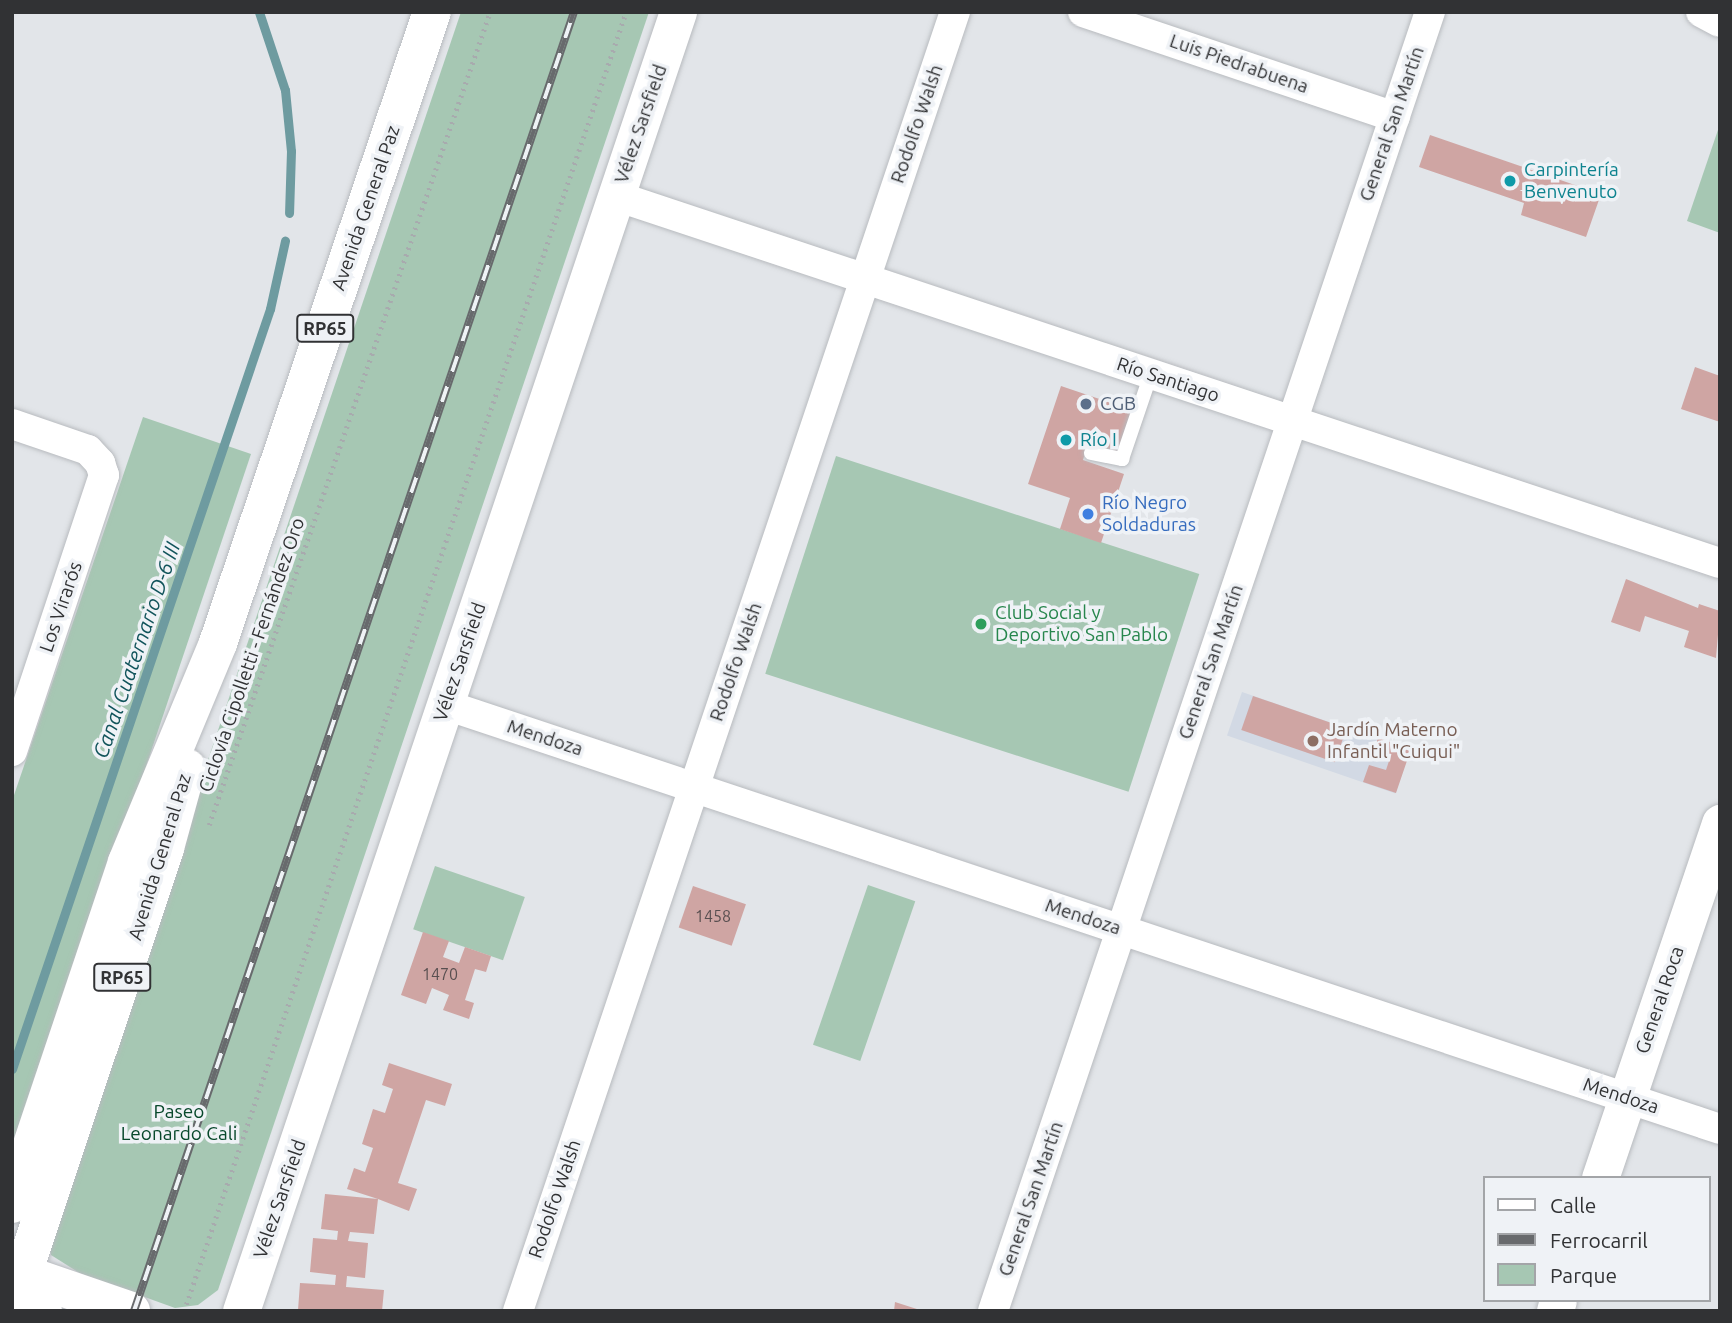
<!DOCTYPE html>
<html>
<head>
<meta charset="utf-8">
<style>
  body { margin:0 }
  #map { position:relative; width:1732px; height:1323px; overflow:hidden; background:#e2e5e9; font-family:Ubuntu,sans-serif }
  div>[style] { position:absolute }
  .built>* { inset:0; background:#d2d9e4; transform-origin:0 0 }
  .green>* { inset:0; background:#a6c7b3; transform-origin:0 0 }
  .stream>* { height:9px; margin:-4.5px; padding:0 4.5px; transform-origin:4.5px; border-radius:4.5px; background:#6e9ba0 }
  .building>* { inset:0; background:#cfa5a3; transform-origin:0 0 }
  .path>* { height:4.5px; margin-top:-2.25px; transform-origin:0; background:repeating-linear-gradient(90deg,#a8aaae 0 2px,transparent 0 7px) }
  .roads { filter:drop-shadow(0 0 2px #b8bbbf) drop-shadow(0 0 2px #b8bbbf) }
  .service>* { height:14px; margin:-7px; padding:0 7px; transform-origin:7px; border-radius:7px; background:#fff }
  .minor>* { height:30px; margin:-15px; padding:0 15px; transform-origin:15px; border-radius:15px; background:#fff }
  .tertiary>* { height:37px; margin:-18.5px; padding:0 18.5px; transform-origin:18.5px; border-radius:18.5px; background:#fff }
  .secondary>* { height:38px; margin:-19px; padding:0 19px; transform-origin:19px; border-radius:19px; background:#fff }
  .primary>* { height:38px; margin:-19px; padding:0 19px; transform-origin:19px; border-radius:19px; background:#fff }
  .rail>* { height:8px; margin-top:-4px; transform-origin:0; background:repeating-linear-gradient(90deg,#eff2f6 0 16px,#686a6d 0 32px); box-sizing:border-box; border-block:2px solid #686a6d }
  .dots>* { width:19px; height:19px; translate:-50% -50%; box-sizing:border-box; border:4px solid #eff2f6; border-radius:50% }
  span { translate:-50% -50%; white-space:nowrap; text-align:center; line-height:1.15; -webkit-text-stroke:7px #eff2f6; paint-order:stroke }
  .number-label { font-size:16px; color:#584f50 }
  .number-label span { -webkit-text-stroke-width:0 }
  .shield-label span { padding:2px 5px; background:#eff2f6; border:2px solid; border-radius:5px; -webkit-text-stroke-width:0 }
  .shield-label { font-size:18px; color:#313234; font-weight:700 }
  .street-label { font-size:19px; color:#313234 }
  .culture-label { font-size:19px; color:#0d838f }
  .left { translate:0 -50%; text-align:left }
  .service-label { font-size:19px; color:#4e5e75 }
  .shop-label { font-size:19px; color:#366cbe }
  .leisure-label { font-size:19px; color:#27864d }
  .education-label { font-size:19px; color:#785e54 }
  .park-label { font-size:19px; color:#07482b }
  .water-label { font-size:21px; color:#11545b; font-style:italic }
  .frame { position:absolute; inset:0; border:14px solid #313234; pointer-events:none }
  .legend { position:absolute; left:1483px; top:1176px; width:228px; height:126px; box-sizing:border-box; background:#eff2f6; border:2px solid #a3a5a8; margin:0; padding:9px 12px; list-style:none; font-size:21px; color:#313234 }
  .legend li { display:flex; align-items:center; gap:14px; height:35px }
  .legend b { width:35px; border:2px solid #a3a5a8 }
</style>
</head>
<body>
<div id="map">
  <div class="built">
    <i style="left:1242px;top:692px;width:178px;height:46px;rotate:19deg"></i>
  </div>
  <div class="green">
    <i style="clip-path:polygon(461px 12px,649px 12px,218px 1290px,198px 1305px,175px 1308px,81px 1274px,51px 1255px,48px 1233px)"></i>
    <i style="clip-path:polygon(1720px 124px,1720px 233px,1687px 221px)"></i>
    <i style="clip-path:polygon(143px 417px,251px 454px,12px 1165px,12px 801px)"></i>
    <i style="left:836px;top:456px;width:382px;height:229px;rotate:18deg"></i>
    <i style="left:435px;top:866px;width:95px;height:67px;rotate:19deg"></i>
    <i style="left:868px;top:885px;width:50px;height:169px;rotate:19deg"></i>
  </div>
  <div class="stream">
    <i style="left:259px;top:12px;width:82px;rotate:71.6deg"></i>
    <i style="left:285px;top:90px;width:61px;rotate:84.4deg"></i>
    <i style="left:291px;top:151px;width:62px;rotate:91.8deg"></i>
    <i style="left:12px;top:1069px;width:803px;rotate:-71.25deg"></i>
    <i style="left:270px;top:309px;width:70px;rotate:-77.6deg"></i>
  </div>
  <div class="building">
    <i style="clip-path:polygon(1430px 135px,1601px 194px,1586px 237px,1521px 215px,1524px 203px,1419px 167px)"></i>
    <i style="clip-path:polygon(1695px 367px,1720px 376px,1720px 422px,1681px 409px)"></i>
    <i style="clip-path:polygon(1061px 386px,1132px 410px,1118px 453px,1088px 443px,1083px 460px,1124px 474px,1101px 543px,1060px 529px,1070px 498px,1028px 484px)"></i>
    <i style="clip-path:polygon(1626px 579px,1698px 608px,1699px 604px,1720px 611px,1716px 658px,1684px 647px,1689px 631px,1645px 616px,1640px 632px,1611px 622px)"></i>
    <i style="left:1253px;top:696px;width:99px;height:36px;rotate:19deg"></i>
    <i style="clip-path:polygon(1378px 738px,1411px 749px,1396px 793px,1363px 782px,1369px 765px,1386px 770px,1389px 761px,1372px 756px)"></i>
    <i style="left:693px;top:886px;width:56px;height:44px;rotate:19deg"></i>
    <i style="clip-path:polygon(423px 932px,449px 941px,443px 957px,459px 963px,465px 947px,491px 956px,486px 972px,475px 969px,465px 1000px,474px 1003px,469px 1019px,443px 1010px,449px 995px,432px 988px,426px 1004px,401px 995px)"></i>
    <i style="clip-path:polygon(389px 1063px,452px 1084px,445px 1106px,426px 1100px,398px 1183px,417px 1189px,409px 1211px,378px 1199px,374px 1234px,350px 1232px,348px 1241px,368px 1243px,365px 1278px,347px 1276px,346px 1287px,384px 1290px,382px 1311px,298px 1310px,300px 1283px,335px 1285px,336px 1275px,310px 1272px,313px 1238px,337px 1240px,338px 1231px,321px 1229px,325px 1194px,378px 1199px,347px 1189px,354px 1168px,365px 1172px,373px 1148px,362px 1144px,373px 1109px,385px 1113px,393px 1089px,382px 1085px)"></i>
    <i style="clip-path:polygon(895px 1302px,920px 1310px,920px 1311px,894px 1311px)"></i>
  </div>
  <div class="path">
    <i style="left:209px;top:825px;width:860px;rotate:-70.93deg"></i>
    <i style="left:184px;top:1311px;width:1372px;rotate:-71.21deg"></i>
  </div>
  <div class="roads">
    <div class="service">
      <i style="left:1091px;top:453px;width:32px;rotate:11deg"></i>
      <i style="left:1122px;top:459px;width:90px;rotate:-71.2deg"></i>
    </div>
    <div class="minor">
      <i style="left:1083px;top:12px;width:329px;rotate:18.6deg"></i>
      <i style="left:1701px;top:12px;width:21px;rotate:28deg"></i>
      <i style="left:616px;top:196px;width:1163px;rotate:18.39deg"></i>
      <i style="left:12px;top:424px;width:80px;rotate:18.9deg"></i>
      <i style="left:88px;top:450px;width:18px;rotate:47deg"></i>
      <i style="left:100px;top:463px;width:13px;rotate:72deg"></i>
      <i style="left:104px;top:475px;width:291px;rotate:108.4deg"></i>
      <i style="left:446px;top:705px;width:1343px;rotate:18.41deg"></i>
      <i style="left:518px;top:1311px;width:1371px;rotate:-71.41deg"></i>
      <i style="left:993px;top:1311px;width:1371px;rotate:-71.41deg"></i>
    </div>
    <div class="tertiary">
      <i style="left:1600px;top:1178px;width:375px;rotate:-71.3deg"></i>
      <i style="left:241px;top:1311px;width:1371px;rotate:-71.41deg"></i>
      <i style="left:1555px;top:1311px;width:11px;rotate:-75deg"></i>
    </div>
    <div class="secondary">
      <i style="left:12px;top:1270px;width:126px;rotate:19deg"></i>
      <i style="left:12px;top:1300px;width:33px;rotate:20deg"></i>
    </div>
    <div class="primary">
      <i style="left:12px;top:1204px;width:361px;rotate:-71.4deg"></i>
      <i style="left:127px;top:862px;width:237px;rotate:-67.4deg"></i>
      <i style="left:218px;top:643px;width:666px;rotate:-71.27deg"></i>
      <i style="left:12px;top:1306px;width:483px;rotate:-71.5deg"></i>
      <i style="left:165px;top:848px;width:83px;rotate:-74.6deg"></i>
    </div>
  </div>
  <div class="rail">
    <i style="left:134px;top:1311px;width:1371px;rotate:-71.29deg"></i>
  </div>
  <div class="dots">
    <i style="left:1510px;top:181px;background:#0f9aa8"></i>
    <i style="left:1086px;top:404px;background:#5c6f8a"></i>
    <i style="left:1066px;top:440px;background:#0f9aa8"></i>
    <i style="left:1088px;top:514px;background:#3f7fe0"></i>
    <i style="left:981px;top:624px;background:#2e9e5b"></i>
    <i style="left:1313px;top:741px;background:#8d6e63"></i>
  </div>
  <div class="number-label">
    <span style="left:713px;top:916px">1458</span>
    <span style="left:440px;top:974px">1470</span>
  </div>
  <div class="shield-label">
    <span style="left:325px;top:328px">RP65</span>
    <span style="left:122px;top:977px">RP65</span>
  </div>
  <div class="street-label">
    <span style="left:1239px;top:64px;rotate:19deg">Luis Piedrabuena</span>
    <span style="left:641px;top:124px;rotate:-71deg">Vélez Sarsfield</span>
    <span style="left:917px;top:124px;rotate:-71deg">Rodolfo Walsh</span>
    <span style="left:1392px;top:124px;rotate:-71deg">General San Martín</span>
    <span style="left:366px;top:208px;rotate:-71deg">Avenida General Paz</span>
    <span style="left:1168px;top:380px;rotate:18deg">Río Santiago</span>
    <span style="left:61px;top:607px;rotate:-71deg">Los Virarós</span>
    <span style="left:252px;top:655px;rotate:-71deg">Ciclovía Cipolletti - Fernández Oro</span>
    <span style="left:460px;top:662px;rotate:-71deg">Vélez Sarsfield</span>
    <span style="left:736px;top:662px;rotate:-71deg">Rodolfo Walsh</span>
    <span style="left:1211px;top:662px;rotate:-71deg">General San Martín</span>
    <span style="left:545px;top:738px;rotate:18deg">Mendoza</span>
    <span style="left:160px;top:857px;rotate:-73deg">Avenida General Paz</span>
    <span style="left:1083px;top:917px;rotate:18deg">Mendoza</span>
    <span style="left:1660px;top:1000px;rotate:-71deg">General Roca</span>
    <span style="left:1621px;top:1096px;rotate:18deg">Mendoza</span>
    <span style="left:280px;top:1199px;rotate:-71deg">Vélez Sarsfield</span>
    <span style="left:555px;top:1199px;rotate:-71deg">Rodolfo Walsh</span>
    <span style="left:1031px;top:1199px;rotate:-71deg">General San Martín</span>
  </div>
  <div class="culture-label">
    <span class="left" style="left:1524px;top:181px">Carpintería<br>Benvenuto</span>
    <span class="left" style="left:1080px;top:440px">Río I</span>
  </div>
  <div class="service-label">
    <span class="left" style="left:1100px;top:404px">CGB</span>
  </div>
  <div class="shop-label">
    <span class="left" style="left:1102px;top:514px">Río Negro<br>Soldaduras</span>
  </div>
  <div class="leisure-label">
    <span class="left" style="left:995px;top:624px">Club Social y<br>Deportivo San Pablo</span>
  </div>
  <div class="education-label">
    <span class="left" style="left:1327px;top:741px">Jardín Materno<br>Infantil "Cuiqui"</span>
  </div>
  <div class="park-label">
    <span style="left:179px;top:1123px">Paseo<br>Leonardo Cali</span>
  </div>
  <div class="water-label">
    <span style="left:136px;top:650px;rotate:-71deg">Canal Cuaternario D-6 III</span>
  </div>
  <div class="frame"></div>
  <ul class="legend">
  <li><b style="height:9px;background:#fff"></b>Calle</li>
  <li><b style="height:9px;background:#686a6d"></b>Ferrocarril</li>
  <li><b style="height:19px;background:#a6c7b3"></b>Parque</li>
  </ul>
</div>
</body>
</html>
